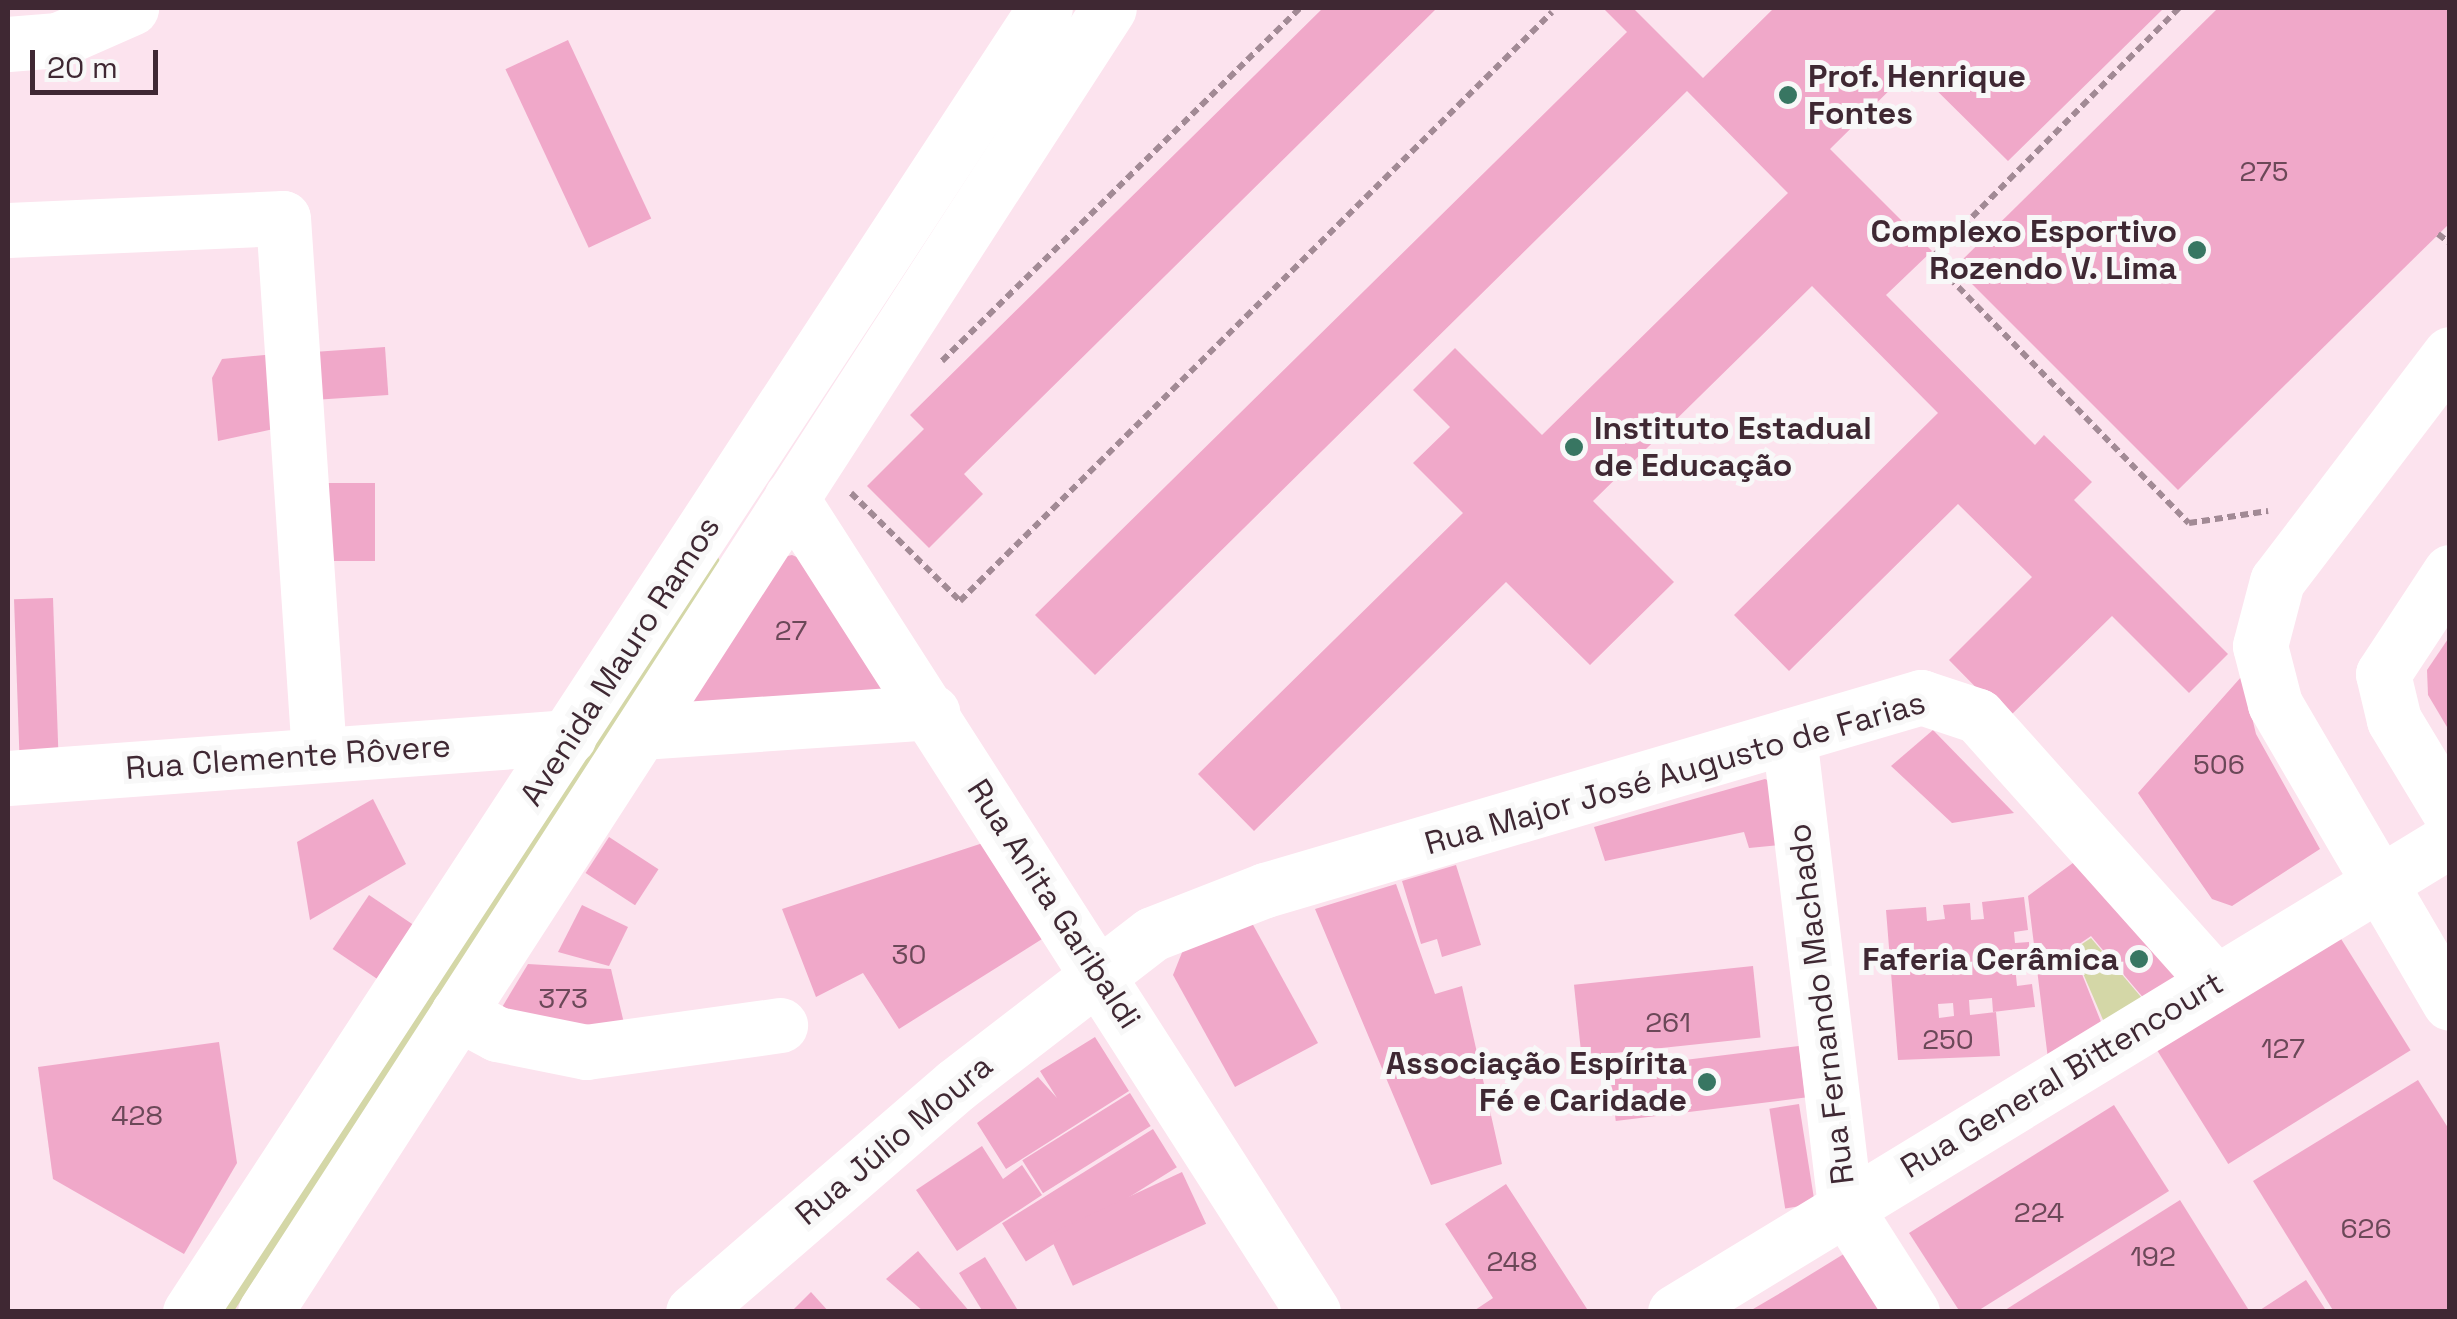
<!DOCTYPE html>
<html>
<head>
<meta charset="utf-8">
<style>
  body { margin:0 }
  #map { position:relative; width:2457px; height:1319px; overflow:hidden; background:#fce3ee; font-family:"Space Grotesk",sans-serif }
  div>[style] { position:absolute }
  .green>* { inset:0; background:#d4d7a7 }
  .building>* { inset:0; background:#f0a8c9; transform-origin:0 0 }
  .path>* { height:6px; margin-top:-3px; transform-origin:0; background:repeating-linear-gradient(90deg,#a28a95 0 8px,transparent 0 13px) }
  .minor>* { height:55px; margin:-27.5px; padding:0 27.5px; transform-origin:27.5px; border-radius:27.5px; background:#fff }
  .major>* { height:55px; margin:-27.5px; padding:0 27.5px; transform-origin:27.5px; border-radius:27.5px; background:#fff }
  .dots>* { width:28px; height:28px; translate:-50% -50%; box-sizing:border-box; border:5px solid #f8f8f8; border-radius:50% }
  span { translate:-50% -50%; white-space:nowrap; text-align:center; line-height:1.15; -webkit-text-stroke:10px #f8f8f8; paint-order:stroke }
  .number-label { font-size:28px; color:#6b4858 }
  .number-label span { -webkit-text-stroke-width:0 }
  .poi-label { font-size:32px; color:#3f2833; font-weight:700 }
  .left { translate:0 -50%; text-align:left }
  .right { translate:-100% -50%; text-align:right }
  .street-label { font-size:32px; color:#3f2833 }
  .frame { position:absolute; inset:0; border:10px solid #3f2833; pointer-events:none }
  .scale { position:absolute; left:30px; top:50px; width:128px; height:45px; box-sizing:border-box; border:5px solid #3f2833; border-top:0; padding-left:12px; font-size:30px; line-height:35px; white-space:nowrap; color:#3f2833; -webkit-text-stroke:8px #f8f8f8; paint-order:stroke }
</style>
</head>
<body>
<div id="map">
  <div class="green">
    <i style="clip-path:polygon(718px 557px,722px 566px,234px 1311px,215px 1312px)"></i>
    <i style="clip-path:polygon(2091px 938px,2147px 1004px,2107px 1029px,2073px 950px)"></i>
  </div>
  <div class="building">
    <i style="clip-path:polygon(1323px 8px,1437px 8px,964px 474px,983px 494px,929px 548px,867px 486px,924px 429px,910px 415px)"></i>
    <i style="clip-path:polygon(1603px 8px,1633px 8px,1703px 78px,1774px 8px,2164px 8px,2008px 161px,1913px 67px,1830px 149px,1932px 251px,1886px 295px,2035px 445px,2044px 435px,2092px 482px,2074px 500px,2228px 654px,2189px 693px,2112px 616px,2007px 719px,1949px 660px,2032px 577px,1958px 504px,1789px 671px,1734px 615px,1938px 413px,1812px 286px,1593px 501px,1674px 582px,1590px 665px,1506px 582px,1254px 831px,1198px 774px,1463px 513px,1413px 463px,1450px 427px,1413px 390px,1455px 348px,1542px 435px,1788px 193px,1687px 91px,1095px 675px,1035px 615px,1627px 32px)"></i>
    <i style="clip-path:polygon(2218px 8px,2447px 8px,2450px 223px,2178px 490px,1955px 267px)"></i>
    <i style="left:568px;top:40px;width:197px;height:69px;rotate:65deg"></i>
    <i style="left:385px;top:347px;width:48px;height:75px;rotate:86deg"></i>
    <i style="clip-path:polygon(275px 354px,283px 427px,218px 441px,212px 378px,222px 359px)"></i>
    <i style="left:324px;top:483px;width:51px;height:78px"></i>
    <i style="clip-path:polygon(792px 555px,811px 563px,901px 698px,669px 717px,771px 560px)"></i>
    <i style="left:53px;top:598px;width:157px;height:39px;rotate:88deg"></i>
    <i style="clip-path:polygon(2450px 636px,2450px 732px,2428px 695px,2427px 670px)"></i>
    <i style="clip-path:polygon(2242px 676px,2256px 734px,2320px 849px,2232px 906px,2212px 899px,2138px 793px)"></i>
    <i style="clip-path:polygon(1933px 730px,2014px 813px,1952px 823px,1891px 766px)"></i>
    <i style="clip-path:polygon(1765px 779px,1776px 784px,1791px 844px,1749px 848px,1744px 832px,1605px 861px,1594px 827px)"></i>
    <i style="clip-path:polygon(373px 799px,406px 864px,310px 920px,297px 842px)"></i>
    <i style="left:609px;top:837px;width:59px;height:43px;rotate:33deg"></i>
    <i style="clip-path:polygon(992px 840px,1050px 934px,899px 1029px,863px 973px,816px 997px,782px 909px)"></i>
    <i style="clip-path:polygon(2077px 860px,2177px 969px,2169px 994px,2146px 1001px,2091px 936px,2072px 949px,2105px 1032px,2048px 1059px,2028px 896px)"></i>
    <i style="clip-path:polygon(1456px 865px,1481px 945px,1442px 957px,1437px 939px,1421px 944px,1402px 881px)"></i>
    <i style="clip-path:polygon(1396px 884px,1435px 994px,1462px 986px,1502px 1164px,1431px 1185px,1315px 909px)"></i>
    <i style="left:369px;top:895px;width:57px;height:65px;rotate:34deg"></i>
    <i style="clip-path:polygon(evenodd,2024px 897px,2028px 930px,2014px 932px,2015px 943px,2029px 942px,2029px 953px,2014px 955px,2017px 986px,2032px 984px,2035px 1007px,1993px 1012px,1992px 998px,1969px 1000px,1970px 1015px,1996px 1012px,2000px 1056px,1898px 1060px,1886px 910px,1926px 907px,1927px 921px,1945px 919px,1943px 905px,1970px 903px,1971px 920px,1984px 919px,1982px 902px,2024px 897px,1953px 1003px,1954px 1016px,1939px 1018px,1938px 1004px,1953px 1003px)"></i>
    <i style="clip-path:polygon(582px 905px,628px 927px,609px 966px,558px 952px)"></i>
    <i style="clip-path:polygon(1252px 923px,1318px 1043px,1235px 1087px,1173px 975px,1183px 950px)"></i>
    <i style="left:2338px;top:934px;width:137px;height:215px;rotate:58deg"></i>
    <i style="clip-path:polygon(528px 964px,611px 969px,629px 1044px,492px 1024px)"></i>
    <i style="left:1753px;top:966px;width:72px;height:180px;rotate:84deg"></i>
    <i style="clip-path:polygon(1095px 1037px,1129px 1091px,1006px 1169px,977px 1123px,1038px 1077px,1057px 1098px,1040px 1071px)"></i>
    <i style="clip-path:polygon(219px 1042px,237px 1163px,184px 1254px,53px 1179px,38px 1067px)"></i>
    <i style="left:1799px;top:1046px;width:52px;height:191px;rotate:83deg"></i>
    <i style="clip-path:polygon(2418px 1080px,2450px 1131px,2450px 1312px,2334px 1312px,2253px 1181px)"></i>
    <i style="left:1130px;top:1093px;width:39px;height:127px;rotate:58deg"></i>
    <i style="left:1799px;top:1104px;width:101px;height:30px;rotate:81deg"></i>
    <i style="clip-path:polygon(2114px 1105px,2169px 1191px,1976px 1312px,1960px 1312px,1909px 1233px)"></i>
    <i style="left:1153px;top:1129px;width:45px;height:178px;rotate:58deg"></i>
    <i style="clip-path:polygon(982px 1146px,1003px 1179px,1022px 1165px,1042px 1195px,957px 1251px,916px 1190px)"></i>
    <i style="left:1182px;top:1172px;width:57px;height:147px;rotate:65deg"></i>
    <i style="clip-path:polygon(1506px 1184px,1589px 1312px,1472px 1312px,1493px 1298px,1445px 1224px)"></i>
    <i style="clip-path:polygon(2180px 1200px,2250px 1312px,2002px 1312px)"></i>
    <i style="clip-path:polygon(918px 1251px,970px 1312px,924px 1312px,886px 1279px)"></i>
    <i style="clip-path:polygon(1847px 1252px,1883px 1312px,1748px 1312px,1782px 1292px)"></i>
    <i style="clip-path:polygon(985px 1257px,1019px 1312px,983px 1312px,959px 1273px)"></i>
    <i style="clip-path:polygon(2306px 1280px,2327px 1312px,2257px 1312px)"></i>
    <i style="clip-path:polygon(811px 1292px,829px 1312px,791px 1312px)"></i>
  </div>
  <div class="path">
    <i style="left:2179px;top:8px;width:353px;rotate:134.7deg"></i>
    <i style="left:1931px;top:259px;width:369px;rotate:45.7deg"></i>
    <i style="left:2189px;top:523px;width:80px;rotate:-8.6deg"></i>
    <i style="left:2438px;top:234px;width:15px;rotate:37deg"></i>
    <i style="left:942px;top:361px;width:503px;rotate:-44.6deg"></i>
    <i style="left:851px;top:493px;width:153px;rotate:44.7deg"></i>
    <i style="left:960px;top:601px;width:835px;rotate:-44.85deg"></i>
  </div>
  <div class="minor">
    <i style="left:8px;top:44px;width:50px;rotate:-4.6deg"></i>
    <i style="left:58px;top:40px;width:80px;rotate:-23.7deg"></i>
    <i style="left:8px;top:230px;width:275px;rotate:-2.5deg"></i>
    <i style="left:283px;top:218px;width:538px;rotate:86.16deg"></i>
    <i style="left:791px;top:498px;width:967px;rotate:57.33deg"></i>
    <i style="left:641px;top:732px;width:292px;rotate:-3.9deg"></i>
    <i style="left:1789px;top:736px;width:474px;rotate:83.2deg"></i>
    <i style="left:1845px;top:1207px;width:125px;rotate:57.5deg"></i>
    <i style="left:8px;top:778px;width:562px;rotate:-4.18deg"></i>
    <i style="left:458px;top:1013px;width:44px;rotate:28.3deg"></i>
    <i style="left:497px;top:1034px;width:91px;rotate:11.4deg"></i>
    <i style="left:586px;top:1052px;width:196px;rotate:-7.9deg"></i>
    <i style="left:693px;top:1312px;width:347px;rotate:-40.8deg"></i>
    <i style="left:956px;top:1085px;width:247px;rotate:-37.6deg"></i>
    <i style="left:1152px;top:934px;width:121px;rotate:-21.3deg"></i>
    <i style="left:1265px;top:890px;width:684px;rotate:-16.39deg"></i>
    <i style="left:1921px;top:697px;width:60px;rotate:18.4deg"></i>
    <i style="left:1978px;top:716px;width:357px;rotate:48.2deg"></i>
    <i style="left:1675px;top:1312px;width:907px;rotate:-31.34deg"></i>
  </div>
  <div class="major">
    <i style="left:2450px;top:354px;width:285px;rotate:127.3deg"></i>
    <i style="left:2277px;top:581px;width:67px;rotate:104.7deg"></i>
    <i style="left:2260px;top:646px;width:60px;rotate:75.5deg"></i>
    <i style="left:2275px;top:704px;width:346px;rotate:59.7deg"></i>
    <i style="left:2450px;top:572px;width:122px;rotate:123.3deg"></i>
    <i style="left:2383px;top:674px;width:47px;rotate:76.6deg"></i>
    <i style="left:2394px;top:720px;width:109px;rotate:58.9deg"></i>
    <i style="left:190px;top:1312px;width:1559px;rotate:-56.75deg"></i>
    <i style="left:265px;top:1312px;width:1553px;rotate:-57.09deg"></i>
  </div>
  <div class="dots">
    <i style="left:1788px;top:95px;background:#387662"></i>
    <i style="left:2197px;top:250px;background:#387662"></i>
    <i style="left:1574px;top:447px;background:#387662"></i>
    <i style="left:2139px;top:959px;background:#387662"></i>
    <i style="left:1707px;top:1082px;background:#387662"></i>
  </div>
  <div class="number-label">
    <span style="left:2264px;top:171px">275</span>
    <span style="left:791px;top:630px">27</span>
    <span style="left:2219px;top:764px">506</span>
    <span style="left:909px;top:954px">30</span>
    <span style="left:563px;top:998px">373</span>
    <span style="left:1668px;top:1022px">261</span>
    <span style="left:1948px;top:1039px">250</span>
    <span style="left:2283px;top:1048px">127</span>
    <span style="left:137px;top:1115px">428</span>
    <span style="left:2039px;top:1212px">224</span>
    <span style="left:2366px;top:1228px">626</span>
    <span style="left:2153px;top:1256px">192</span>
    <span style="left:1512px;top:1261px">248</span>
  </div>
  <div class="poi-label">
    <span class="left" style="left:1808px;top:95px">Prof. Henrique<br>Fontes</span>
    <span class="right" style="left:2177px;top:250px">Complexo Esportivo<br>Rozendo V. Lima</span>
    <span class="left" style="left:1594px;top:447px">Instituto Estadual<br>de Educação</span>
    <span class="right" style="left:2119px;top:959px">Faferia Cerâmica</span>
    <span class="right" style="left:1687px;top:1082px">Associação Espírita<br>Fé e Caridade</span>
  </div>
  <div class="street-label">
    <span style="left:620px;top:661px;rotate:-57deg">Avenida Mauro Ramos</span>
    <span style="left:288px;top:757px;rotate:-4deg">Rua Clemente Rôvere</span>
    <span style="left:1675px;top:773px;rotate:-16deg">Rua Major José Augusto de Farias</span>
    <span style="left:1054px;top:904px;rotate:57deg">Rua Anita Garibaldi</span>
    <span style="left:1821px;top:1004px;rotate:-97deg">Rua Fernando Machado</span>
    <span style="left:2062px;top:1075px;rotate:-31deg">Rua General Bittencourt</span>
    <span style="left:894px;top:1140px;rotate:-40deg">Rua Júlio Moura</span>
  </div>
  <div class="frame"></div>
  <div class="scale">20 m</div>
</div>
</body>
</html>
